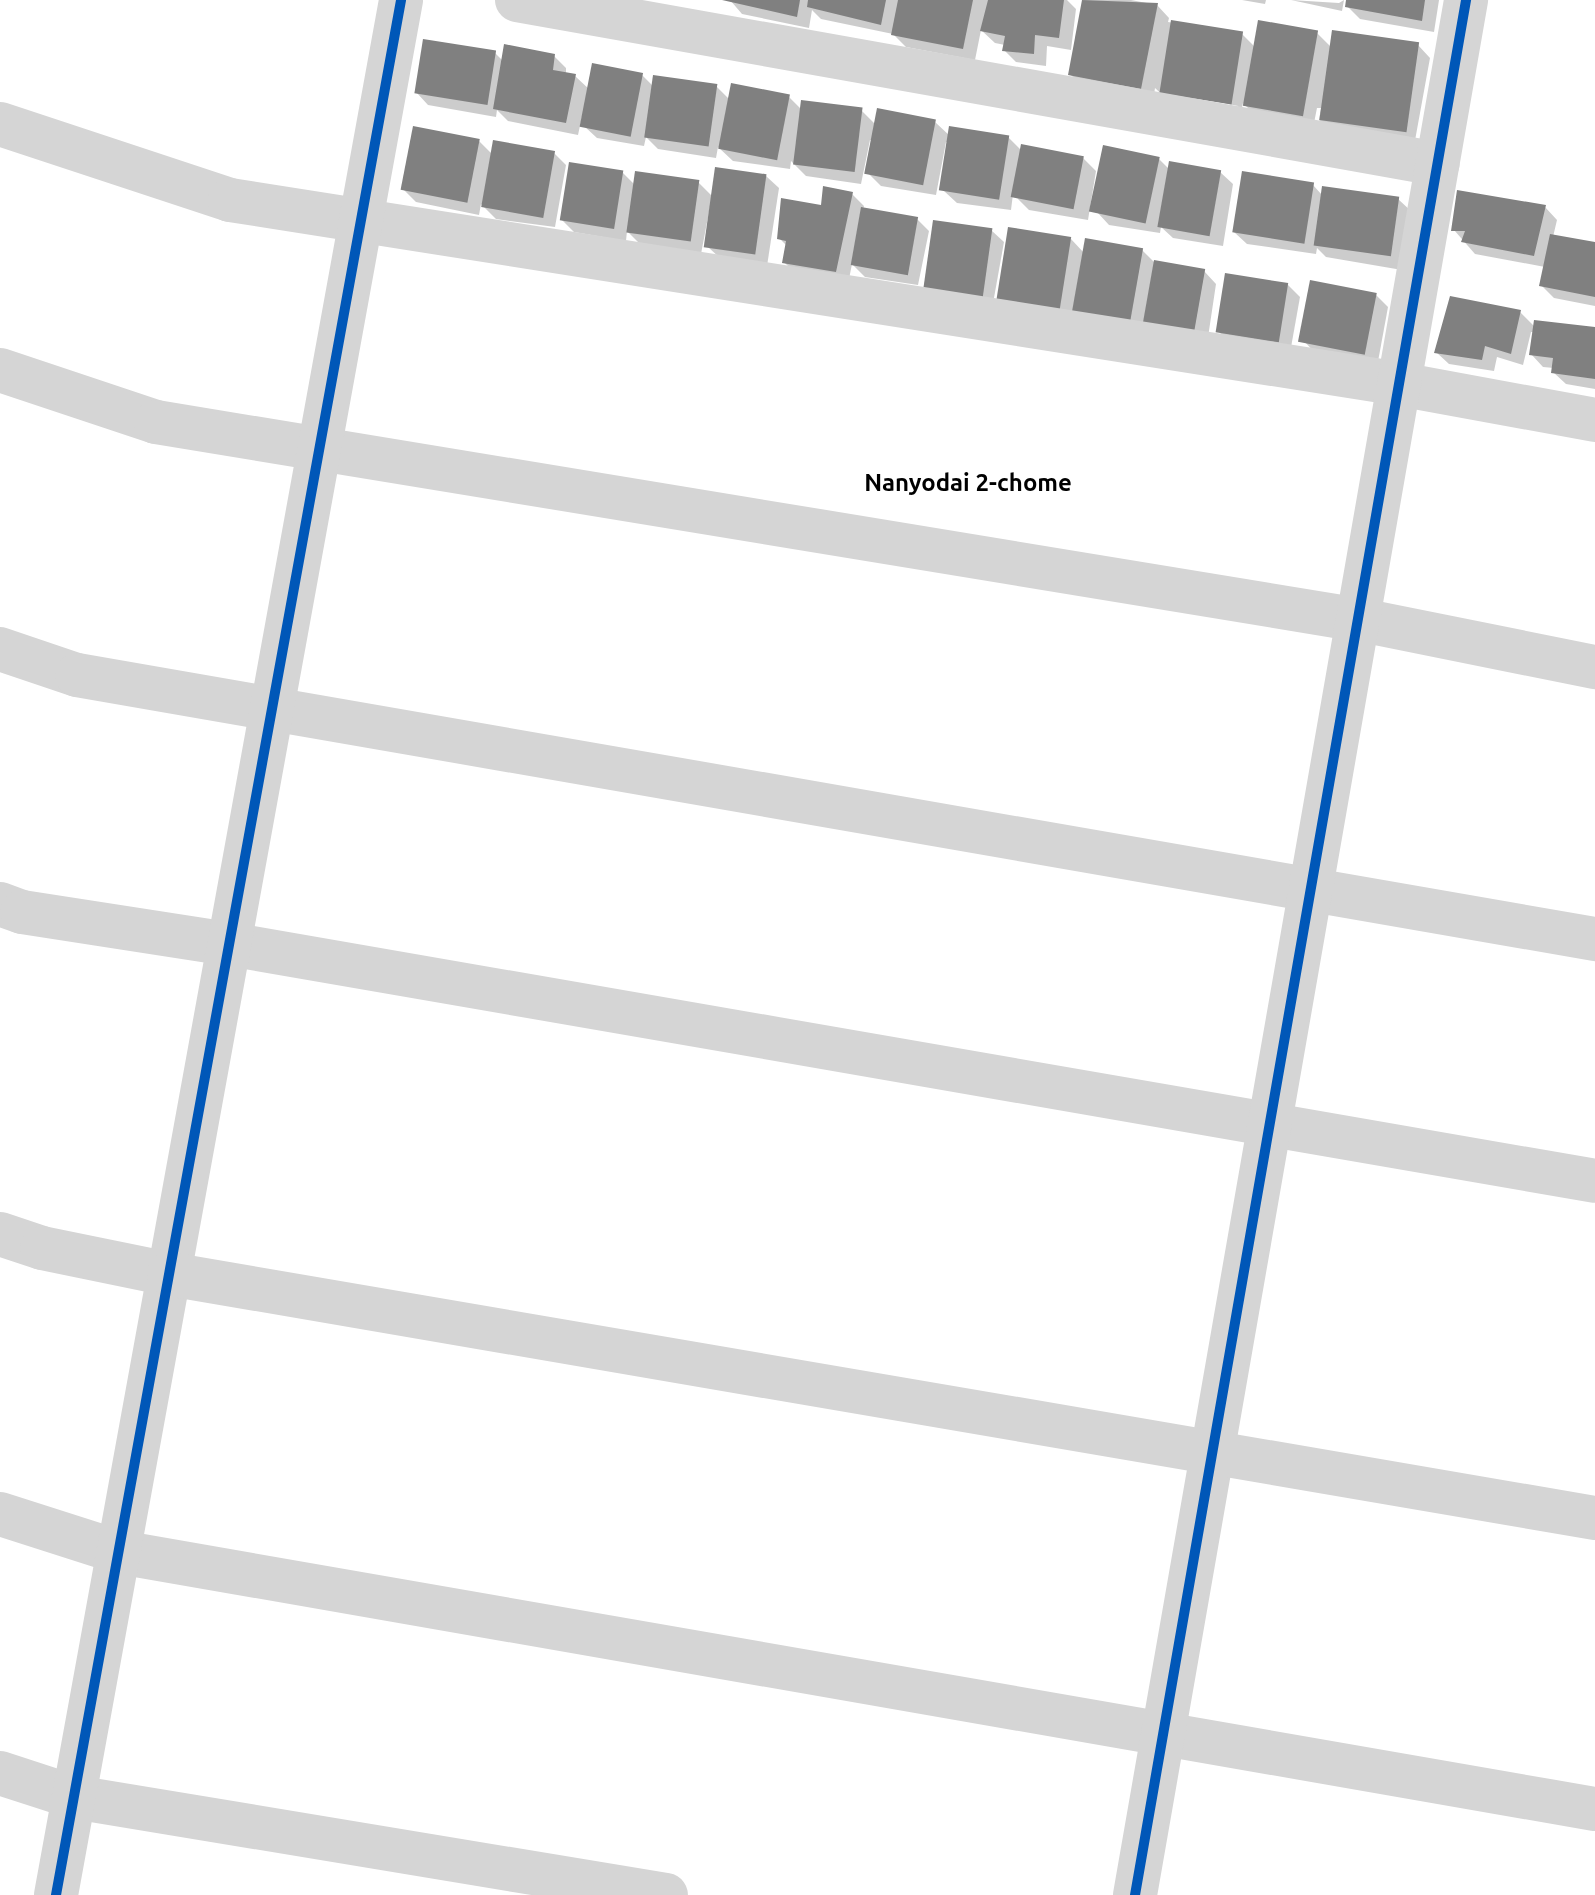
<!DOCTYPE html>
<html>
<head>
<meta charset="utf-8">
<style>
  body { margin:0 }
  #map { position:relative; width:1595px; height:1895px; overflow:hidden; background:#fff; font-family:Ubuntu,sans-serif }
  div>[style] { position:absolute }
  .shadow>* { inset:0; background:#0003 }
  .building>* { inset:0; background:#808080; transform-origin:0 0 }
  .minor>* { height:44px; margin:-22px; padding:0 22px; transform-origin:22px; border-radius:22px; background:#d5d5d5 }
  .tertiary>* { height:44px; margin:-22px; padding:0 22px; transform-origin:22px; border-radius:22px; background:#d5d5d5 }
  .cycleway>* { height:10px; margin:-5px; padding:0 5px; transform-origin:5px; border-radius:5px; background:#0057b8 }
  span { translate:-50% -50%; white-space:nowrap; text-align:center; line-height:1.15; -webkit-text-stroke:8px #fff; paint-order:stroke }
  .neighbourhood-label { font-size:24px; color:#000; font-weight:700 }
</style>
</head>
<body>
<div id="map">
  <div class="shadow">
    <i style="clip-path:polygon(730px 0,1067px 0,1076px 9px,1071px 50px,1047px 46px,1046px 66px,1016px 62px,1004px 50px,1005px 45px,995px 43px,981px 30px,975px 60px,906px 47px,893px 34px,821px 19px,812px 10px,809px 28px,742px 14px)"></i>
    <i style="clip-path:polygon(evenodd,1084px 0,1131px 0,1157px 5px,1169px 18px,1168px 22px,1242px 34px,1256px 48px,1317px 33px,1331px 47px,1418px 45px,1430px 58px,1414px 146px,1331px 132px,1319px 120px,1321px 108px,1317px 108px,1313px 128px,1258px 118px,1243px 103px,1240px 117px,1171px 103px,1155px 88px,1153px 101px,1083px 87px,1070px 74px,1084px 0,1170px 92px,1238px 106px,1237px 110px,1170px 92px)"></i>
    <i style="clip-path:polygon(1242px 0,1266px 0,1265px 4px)"></i>
    <i style="clip-path:polygon(1291px 0,1339px 3px,1344px 0,1342px 11px)"></i>
    <i style="clip-path:polygon(1348px 0,1439px 0,1434px 32px,1360px 19px,1347px 6px)"></i>
    <i style="clip-path:polygon(495px 53px,503px 61px,554px 56px,566px 68px,566px 74px,575px 76px,590px 90px,642px 75px,653px 86px,716px 86px,730px 100px,789px 97px,801px 109px,861px 110px,876px 125px,935px 122px,950px 136px,1008px 137px,1022px 151px,1083px 158px,1096px 171px,1088px 220px,1029px 210px,1013px 194px,1011px 210px,957px 203px,944px 191px,949px 142px,946px 142px,936px 195px,881px 186px,868px 173px,874px 140px,870px 140px,861px 184px,806px 176px,791px 161px,790px 169px,733px 161px,718px 147px,716px 158px,658px 149px,646px 137px,644px 146px,597px 138px,584px 126px,586px 112px,583px 112px,578px 135px,508px 121px,497px 110px,496px 117px,428px 105px,416px 92px)"></i>
    <i style="clip-path:polygon(479px 141px,493px 155px,554px 153px,566px 165px,555px 227px,496px 219px,481px 204px,479px 215px,416px 202px,403px 189px)"></i>
    <i style="clip-path:polygon(1159px 159px,1169px 169px,1220px 172px,1233px 184px,1223px 246px,1173px 238px,1161px 227px,1160px 233px,1109px 225px,1097px 212px)"></i>
    <i style="clip-path:polygon(623px 173px,635px 185px,698px 182px,712px 196px,701px 254px,640px 244px,627px 231px,626px 241px,574px 232px,561px 219px)"></i>
    <i style="clip-path:polygon(766px 176px,779px 188px,767px 266px,721px 259px,708px 247px)"></i>
    <i style="clip-path:polygon(1313px 185px,1322px 195px,1398px 199px,1411px 211px,1402px 270px,1326px 257px,1317px 248px,1316px 254px,1247px 244px,1234px 232px)"></i>
    <i style="clip-path:polygon(852px 194px,864px 206px,863px 210px,917px 219px,929px 231px,918px 285px,865px 277px,852px 264px,848px 284px,797px 275px,785px 263px,787px 246px,779px 238px,822px 207px)"></i>
    <i style="clip-path:polygon(1545px 207px,1557px 220px,1553px 237px,1595px 244px,1595px 306px,1554px 298px,1541px 285px,1545px 267px,1475px 254px,1454px 230px)"></i>
    <i style="clip-path:polygon(991px 230px,1004px 242px,992px 309px,939px 302px)"></i>
    <i style="clip-path:polygon(1071px 239px,1085px 254px,1142px 250px,1154px 262px,1204px 271px,1216px 284px,1207px 344px,1144px 333px,1080px 294px,1076px 293px,1072px 320px,1013px 312px)"></i>
    <i style="clip-path:polygon(1287px 284px,1300px 297px,1290px 353px,1231px 344px,1218px 331px)"></i>
    <i style="clip-path:polygon(1376px 295px,1388px 307px,1377px 367px,1316px 354px,1304px 341px)"></i>
    <i style="clip-path:polygon(1520px 312px,1535px 327px,1595px 329px,1595px 389px,1566px 384px,1553px 372px,1554px 368px,1543px 367px,1531px 354px,1534px 332px,1531px 332px,1523px 365px,1497px 357px,1494px 371px,1449px 364px,1436px 352px)"></i>
  </div>
  <div class="building">
    <i style="clip-path:polygon(722px 0,800px 0,797px 17px)"></i>
    <i style="clip-path:polygon(808px 0,886px 0,881px 25px,807px 7px)"></i>
    <i style="clip-path:polygon(898px 0,973px 0,963px 49px,891px 35px)"></i>
    <i style="clip-path:polygon(988px 0,1064px 0,1059px 38px,1035px 35px,1034px 54px,1002px 51px,1005px 36px,980px 31px)"></i>
    <i style="clip-path:polygon(1082px 0,1158px 3px,1141px 89px,1068px 75px)"></i>
    <i style="clip-path:polygon(1346px 0,1425px 0,1422px 21px,1345px 7px)"></i>
    <i style="left:1171px;top:20px;width:73px;height:74px;rotate:9deg"></i>
    <i style="left:1258px;top:20px;width:61px;height:87px;rotate:10deg"></i>
    <i style="left:1332px;top:30px;width:88px;height:91px;rotate:8deg"></i>
    <i style="left:423px;top:39px;width:74px;height:55px;rotate:9deg"></i>
    <i style="clip-path:polygon(504px 44px,555px 54px,553px 70px,576px 74px,566px 123px,493px 109px)"></i>
    <i style="left:592px;top:63px;width:52px;height:65px;rotate:11deg"></i>
    <i style="left:653px;top:75px;width:65px;height:63px;rotate:8deg"></i>
    <i style="left:731px;top:83px;width:60px;height:67px;rotate:11deg"></i>
    <i style="left:801px;top:100px;width:62px;height:65px;rotate:7deg"></i>
    <i style="left:877px;top:108px;width:60px;height:67px;rotate:11deg"></i>
    <i style="left:413px;top:126px;width:68px;height:65px;rotate:11deg"></i>
    <i style="left:949px;top:126px;width:61px;height:65px;rotate:9deg"></i>
    <i style="left:493px;top:140px;width:63px;height:68px;rotate:10deg"></i>
    <i style="left:1021px;top:144px;width:64px;height:54px;rotate:11deg"></i>
    <i style="left:1103px;top:145px;width:58px;height:68px;rotate:12deg"></i>
    <i style="left:1169px;top:161px;width:53px;height:67px;rotate:10deg"></i>
    <i style="left:569px;top:162px;width:55px;height:59px;rotate:9deg"></i>
    <i style="left:715px;top:167px;width:52px;height:81px;rotate:8deg"></i>
    <i style="left:635px;top:171px;width:65px;height:62px;rotate:8deg"></i>
    <i style="left:1242px;top:171px;width:73px;height:62px;rotate:9deg"></i>
    <i style="clip-path:polygon(823px 186px,853px 192px,836px 272px,782px 263px,786px 241px,777px 239px,781px 198px,821px 205px)"></i>
    <i style="left:1322px;top:186px;width:78px;height:60px;rotate:8deg"></i>
    <i style="clip-path:polygon(1457px 190px,1546px 205px,1534px 256px,1461px 242px,1465px 231px,1451px 231px)"></i>
    <i style="left:861px;top:207px;width:58px;height:59px;rotate:10deg"></i>
    <i style="left:933px;top:220px;width:60px;height:71px;rotate:8deg"></i>
    <i style="left:1008px;top:227px;width:64px;height:74px;rotate:9deg"></i>
    <i style="clip-path:polygon(1550px 234px,1595px 242px,1595px 297px,1539px 286px)"></i>
    <i style="left:1085px;top:238px;width:59px;height:76px;rotate:10deg"></i>
    <i style="left:1154px;top:260px;width:52px;height:65px;rotate:10deg"></i>
    <i style="left:1225px;top:273px;width:64px;height:60px;rotate:9deg"></i>
    <i style="left:1310px;top:280px;width:68px;height:63px;rotate:11deg"></i>
    <i style="clip-path:polygon(1450px 296px,1521px 310px,1511px 354px,1485px 346px,1482px 360px,1434px 353px)"></i>
    <i style="clip-path:polygon(1534px 320px,1595px 327px,1595px 379px,1551px 373px,1553px 358px,1529px 355px)"></i>
  </div>
  <div class="minor">
    <i style="left:517px;top:0;width:935px;rotate:10.1deg"></i>
    <i style="left:0;top:124px;width:242px;rotate:18.3deg"></i>
    <i style="left:230px;top:200px;width:1183px;rotate:8.94deg"></i>
    <i style="left:1399px;top:384px;width:199px;rotate:10.4deg"></i>
    <i style="left:0;top:370px;width:164px;rotate:18.4deg"></i>
    <i style="left:156px;top:422px;width:1226px;rotate:9.34deg"></i>
    <i style="left:1366px;top:621px;width:234px;rotate:11.4deg"></i>
    <i style="left:0;top:649px;width:81px;rotate:18.7deg"></i>
    <i style="left:77px;top:675px;width:1541px;rotate:9.87deg"></i>
    <i style="left:0;top:904px;width:23px;rotate:20deg"></i>
    <i style="left:22px;top:912px;width:209px;rotate:8.8deg"></i>
    <i style="left:229px;top:944px;width:1386px;rotate:9.84deg"></i>
    <i style="left:0;top:1514px;width:125px;rotate:17.7deg"></i>
    <i style="left:119px;top:1552px;width:1498px;rotate:9.88deg"></i>
    <i style="left:0;top:1773px;width:78px;rotate:18deg"></i>
    <i style="left:74px;top:1797px;width:600px;rotate:9.4deg"></i>
    <i style="left:56px;top:1895px;width:1926px;rotate:-79.68deg"></i>
    <i style="left:1135px;top:1895px;width:1924px;rotate:-80.09deg"></i>
  </div>
  <div class="tertiary">
    <i style="left:0;top:1234px;width:44px;rotate:18.4deg"></i>
    <i style="left:42px;top:1248px;width:130px;rotate:11.6deg"></i>
    <i style="left:169px;top:1274px;width:1447px;rotate:9.71deg"></i>
  </div>
  <div class="cycleway">
    <i style="left:56px;top:1895px;width:1926px;rotate:-79.68deg"></i>
    <i style="left:1135px;top:1895px;width:1924px;rotate:-80.09deg"></i>
  </div>
  <div class="neighbourhood-label">
    <span style="left:968px;top:483px">Nanyodai 2-chome</span>
  </div>
</div>
</body>
</html>
